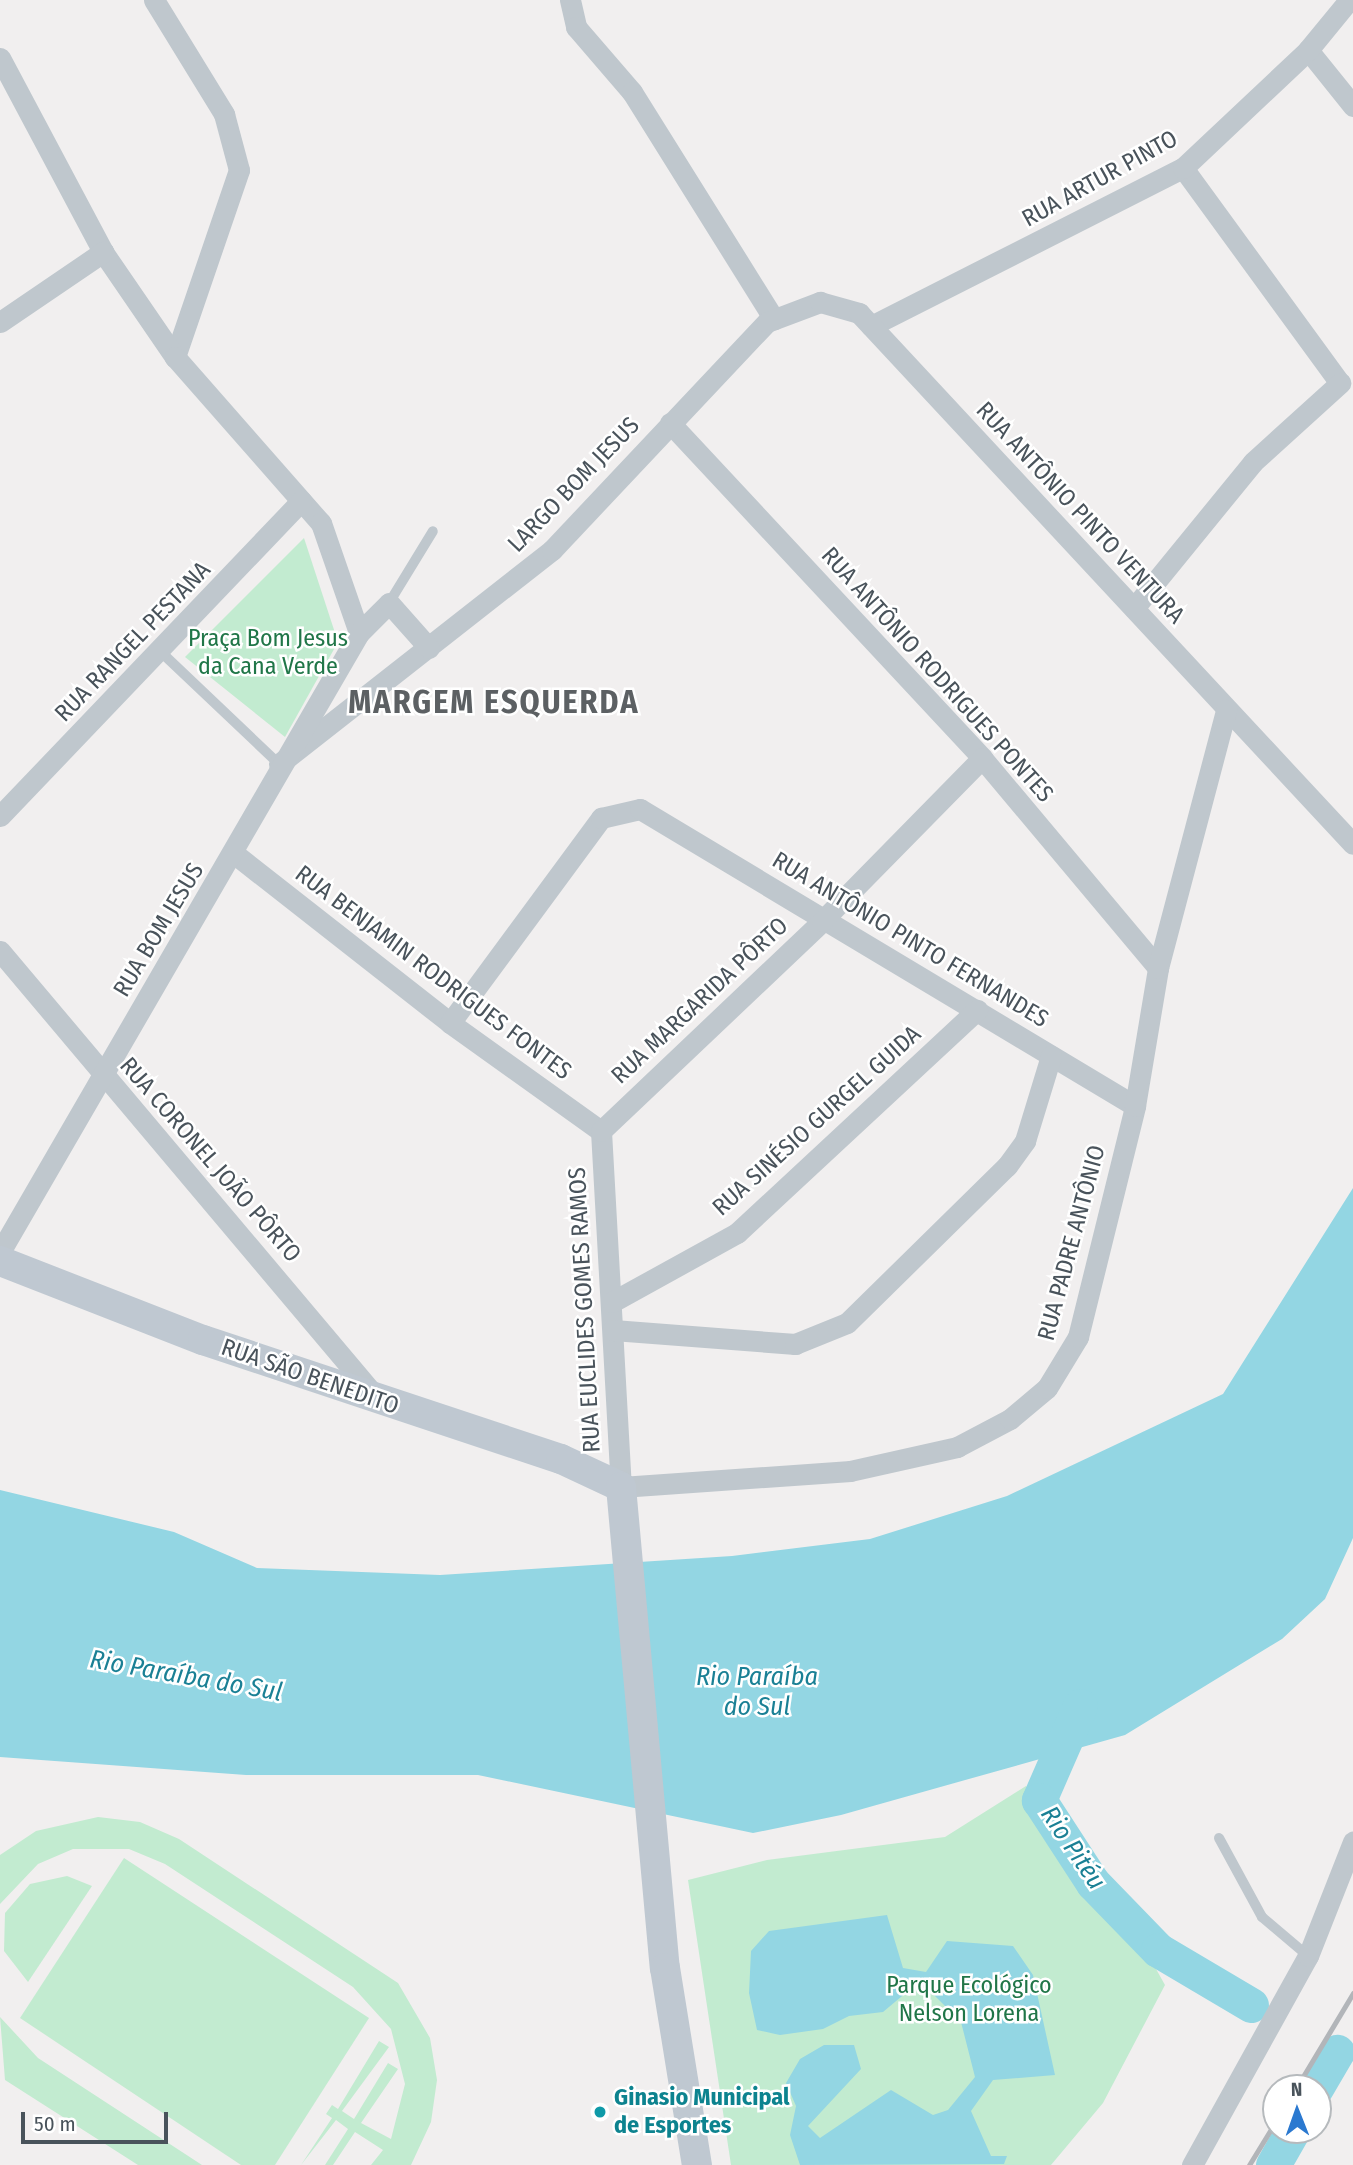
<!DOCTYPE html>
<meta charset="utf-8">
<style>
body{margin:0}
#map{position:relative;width:1353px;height:2165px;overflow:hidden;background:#f1efef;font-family:"Fira Sans Condensed",sans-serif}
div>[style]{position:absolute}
.green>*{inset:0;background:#c2ebd0}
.water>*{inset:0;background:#93d6e3}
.stream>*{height:6px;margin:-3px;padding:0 3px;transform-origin:3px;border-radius:3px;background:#93d6e3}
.river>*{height:35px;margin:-17.5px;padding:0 17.5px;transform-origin:17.5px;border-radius:17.5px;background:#93d6e3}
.lane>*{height:10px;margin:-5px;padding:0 5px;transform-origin:5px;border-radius:5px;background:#bfc7cd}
.street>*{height:21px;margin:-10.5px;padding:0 10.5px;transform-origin:10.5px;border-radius:10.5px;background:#bfc7cd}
.secondary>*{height:30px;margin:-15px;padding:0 15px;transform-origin:15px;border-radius:15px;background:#bfc8d1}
.rail>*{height:5px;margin:-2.5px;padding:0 2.5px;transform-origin:2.5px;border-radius:2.5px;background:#b2b5b9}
.dots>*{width:19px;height:19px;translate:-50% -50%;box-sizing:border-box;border:4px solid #fff;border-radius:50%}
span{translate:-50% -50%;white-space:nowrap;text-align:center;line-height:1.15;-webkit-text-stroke:5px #fff;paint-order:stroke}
.street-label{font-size:24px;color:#49535b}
.park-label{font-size:24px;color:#207648}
.culture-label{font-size:24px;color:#0d838f;font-weight:700}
.left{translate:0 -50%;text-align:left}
.water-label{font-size:26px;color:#1a8095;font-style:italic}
.district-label{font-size:32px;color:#5c6063;font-weight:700;letter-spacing:2px}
.north{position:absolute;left:1262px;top:2074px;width:70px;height:70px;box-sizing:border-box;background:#fff;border:2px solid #b6babd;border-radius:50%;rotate:359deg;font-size:19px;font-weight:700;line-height:28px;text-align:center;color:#49535b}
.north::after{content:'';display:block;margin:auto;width:24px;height:32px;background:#2b79d0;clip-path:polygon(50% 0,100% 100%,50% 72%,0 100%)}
.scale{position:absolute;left:21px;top:2112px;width:147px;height:32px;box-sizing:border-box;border:4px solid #49535b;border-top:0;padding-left:9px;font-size:21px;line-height:24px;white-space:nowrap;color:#49535b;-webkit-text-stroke:5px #fff;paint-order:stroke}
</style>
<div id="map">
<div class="green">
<div style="clip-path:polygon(304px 538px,338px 642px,285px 737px,185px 657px)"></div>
<div style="clip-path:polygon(1026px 1786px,1072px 1851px,1113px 1892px,1165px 1985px,1103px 2103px,1051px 2165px,731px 2165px,688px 1880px,767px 1860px,945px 1837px)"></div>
<div style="clip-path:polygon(98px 1817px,140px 1822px,179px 1839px,398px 1983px,430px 2038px,437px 2080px,431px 2122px,411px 2165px,371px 2165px,383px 2150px,355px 2132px,333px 2165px,325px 2165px,348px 2129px,336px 2120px,301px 2165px,332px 2118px,326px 2114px,332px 2105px,338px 2109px,379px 2041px,389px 2047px,342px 2111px,354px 2119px,388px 2063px,398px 2069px,361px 2123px,391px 2139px,405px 2084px,391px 2029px,353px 1987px,165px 1864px,129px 1849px,73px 1849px,38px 1864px,0 1904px,0 1855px,36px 1831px)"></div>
<div style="clip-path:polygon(124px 1858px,369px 2018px,275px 2165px,241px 2165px,20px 2018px)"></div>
<div style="clip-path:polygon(67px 1876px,92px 1886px,28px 1982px,4px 1951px,5px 1913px,30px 1884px)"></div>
<div style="clip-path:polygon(0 2017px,38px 2058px,202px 2165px,138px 2165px,5px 2080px)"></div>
</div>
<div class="water">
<div style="clip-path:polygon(1353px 1188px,1353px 1538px,1325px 1599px,1282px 1639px,1125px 1735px,841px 1815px,753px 1833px,478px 1775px,246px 1775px,0 1757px,0 1490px,174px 1532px,257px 1568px,440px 1575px,732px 1556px,870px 1539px,1007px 1496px,1223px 1394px)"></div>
<div style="clip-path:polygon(887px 1915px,903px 1968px,926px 1972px,947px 1941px,1013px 1946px,1033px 1975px,1055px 2075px,993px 2080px,971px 2111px,991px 2156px,1007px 2156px,1004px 2164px,800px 2165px,790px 2135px,796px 2106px,786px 2083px,800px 2059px,824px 2045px,854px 2045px,861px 2069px,808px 2126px,820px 2138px,891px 2090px,933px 2115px,948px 2110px,975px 2077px,961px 2022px,920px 1981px,883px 2012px,849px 2016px,823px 2029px,780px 2035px,757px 2030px,749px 1993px,751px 1951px,769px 1931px)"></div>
</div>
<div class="stream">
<div style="left:1337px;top:2052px;width:17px;rotate:21deg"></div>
</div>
<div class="river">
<div style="left:1080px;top:1706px;width:103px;rotate:113.6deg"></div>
<div style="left:1039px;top:1800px;width:99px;rotate:57deg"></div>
<div style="left:1093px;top:1883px;width:93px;rotate:45.9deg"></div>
<div style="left:1158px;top:1950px;width:108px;rotate:30.6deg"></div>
<div style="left:1316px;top:2088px;width:42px;rotate:-59.7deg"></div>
<div style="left:1273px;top:2165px;width:40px;rotate:-60.3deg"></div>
</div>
<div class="lane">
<div style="left:389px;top:603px;width:84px;rotate:-58.6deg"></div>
<div style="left:162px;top:653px;width:161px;rotate:43.5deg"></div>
<div style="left:1219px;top:1838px;width:90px;rotate:61.4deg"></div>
<div style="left:1262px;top:1917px;width:60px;rotate:40.3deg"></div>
</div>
<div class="street">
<div style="left:154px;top:0;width:134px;rotate:58.4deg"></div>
<div style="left:224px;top:114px;width:58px;rotate:75deg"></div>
<div style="left:239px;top:170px;width:198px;rotate:108.9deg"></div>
<div style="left:570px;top:0;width:28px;rotate:77deg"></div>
<div style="left:576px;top:27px;width:86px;rotate:49.3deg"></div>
<div style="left:632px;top:92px;width:268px;rotate:58deg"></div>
<div style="left:1308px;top:50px;width:72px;rotate:51.2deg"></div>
<div style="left:0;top:58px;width:220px;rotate:62deg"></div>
<div style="left:103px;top:252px;width:127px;rotate:55.6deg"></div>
<div style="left:175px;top:357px;width:221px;rotate:48.7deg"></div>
<div style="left:321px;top:523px;width:116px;rotate:70.9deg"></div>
<div style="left:1183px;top:168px;width:266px;rotate:53.9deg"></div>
<div style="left:0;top:322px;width:125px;rotate:-34.2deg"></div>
<div style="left:871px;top:326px;width:350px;rotate:-26.9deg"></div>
<div style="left:1183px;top:168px;width:172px;rotate:-43.3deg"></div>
<div style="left:1308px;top:50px;width:65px;rotate:-50.6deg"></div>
<div style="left:670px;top:423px;width:458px;rotate:47deg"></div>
<div style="left:982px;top:758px;width:274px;rotate:50deg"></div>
<div style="left:1134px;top:608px;width:188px;rotate:-50.8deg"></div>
<div style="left:1253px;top:462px;width:118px;rotate:-42.2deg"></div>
<div style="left:279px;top:764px;width:347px;rotate:-38.1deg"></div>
<div style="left:552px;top:550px;width:313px;rotate:-46.7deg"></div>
<div style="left:767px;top:322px;width:57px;rotate:-20.7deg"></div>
<div style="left:820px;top:302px;width:41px;rotate:15.8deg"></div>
<div style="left:859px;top:313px;width:725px;rotate:47.07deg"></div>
<div style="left:0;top:816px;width:436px;rotate:-46.3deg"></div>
<div style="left:236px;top:855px;width:272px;rotate:38.1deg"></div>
<div style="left:450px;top:1023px;width:186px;rotate:35.6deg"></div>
<div style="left:0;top:951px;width:582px;rotate:49.88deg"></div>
<div style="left:450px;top:1023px;width:255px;rotate:-53.6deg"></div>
<div style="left:601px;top:818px;width:40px;rotate:-13deg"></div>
<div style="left:640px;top:809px;width:577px;rotate:30.96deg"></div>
<div style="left:601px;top:1131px;width:357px;rotate:86.8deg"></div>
<div style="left:621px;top:1487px;width:230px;rotate:-4deg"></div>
<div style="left:850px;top:1471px;width:110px;rotate:-12.6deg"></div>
<div style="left:957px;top:1447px;width:60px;rotate:-27.8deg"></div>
<div style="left:1010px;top:1419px;width:48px;rotate:-40deg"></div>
<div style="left:1047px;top:1388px;width:60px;rotate:-58.7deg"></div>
<div style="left:1078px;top:1337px;width:238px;rotate:-76.1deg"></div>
<div style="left:1135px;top:1106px;width:140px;rotate:-80.5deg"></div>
<div style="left:1158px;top:968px;width:267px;rotate:-75.2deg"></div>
<div style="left:601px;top:1131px;width:305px;rotate:-43.5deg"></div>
<div style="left:822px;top:921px;width:228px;rotate:-45.5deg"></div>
<div style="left:0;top:1252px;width:716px;rotate:-59.89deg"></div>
<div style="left:359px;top:633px;width:42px;rotate:-45deg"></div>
<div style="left:389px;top:603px;width:60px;rotate:48.4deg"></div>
<div style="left:612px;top:1302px;width:143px;rotate:-28.9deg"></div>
<div style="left:737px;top:1233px;width:328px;rotate:-42.9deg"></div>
<div style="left:613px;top:1330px;width:183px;rotate:4.4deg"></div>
<div style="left:795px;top:1344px;width:56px;rotate:-22deg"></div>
<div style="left:847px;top:1323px;width:224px;rotate:-44.5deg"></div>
<div style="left:1007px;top:1166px;width:31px;rotate:-54deg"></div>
<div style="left:1025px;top:1141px;width:89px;rotate:-73deg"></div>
<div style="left:1192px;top:2165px;width:239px;rotate:-61deg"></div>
<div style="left:1308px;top:1956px;width:123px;rotate:-68.5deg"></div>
</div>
<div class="secondary">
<div style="left:0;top:1261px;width:218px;rotate:21.3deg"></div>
<div style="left:203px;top:1340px;width:377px;rotate:18.4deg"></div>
<div style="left:561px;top:1459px;width:66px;rotate:25deg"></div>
<div style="left:621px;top:1487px;width:483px;rotate:84.8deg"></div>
<div style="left:665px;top:1968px;width:200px;rotate:80.8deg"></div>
</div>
<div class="rail">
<div style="left:1296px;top:2088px;width:111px;rotate:-59deg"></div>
<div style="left:1249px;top:2165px;width:52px;rotate:-58.5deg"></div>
</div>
<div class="dots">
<div style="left:600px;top:2112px;background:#0f9aa8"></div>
</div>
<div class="street-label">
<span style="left:1100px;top:179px;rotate:-29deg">RUA ARTUR PINTO</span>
<span style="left:574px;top:485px;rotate:-46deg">LARGO BOM JESUS</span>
<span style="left:1080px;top:513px;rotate:47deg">RUA ANTÔNIO PINTO VENTURA</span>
<span style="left:133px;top:642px;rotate:-46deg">RUA RANGEL PESTANA</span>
<span style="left:937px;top:675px;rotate:48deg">RUA ANTÔNIO RODRIGUES PONTES</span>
<span style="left:159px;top:930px;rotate:-59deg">RUA BOM JESUS</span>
<span style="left:910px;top:940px;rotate:31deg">RUA ANTÔNIO PINTO FERNANDES</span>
<span style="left:433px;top:973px;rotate:37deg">RUA BENJAMIN RODRIGUES FONTES</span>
<span style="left:700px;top:1001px;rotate:-43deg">RUA MARGARIDA PÔRTO</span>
<span style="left:817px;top:1121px;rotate:-42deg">RUA SINÉSIO GURGEL GUIDA</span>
<span style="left:210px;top:1160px;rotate:49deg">RUA CORONEL JOÃO PÔRTO</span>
<span style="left:1072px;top:1243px;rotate:-75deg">RUA PADRE ANTÔNIO</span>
<span style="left:585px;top:1310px;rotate:-93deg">RUA EUCLIDES GOMES RAMOS</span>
<span style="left:310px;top:1377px;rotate:19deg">RUA SÃO BENEDITO</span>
</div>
<div class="park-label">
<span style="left:268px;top:653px">Praça Bom Jesus<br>da Cana Verde</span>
<span style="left:969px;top:2000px">Parque Ecológico<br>Nelson Lorena</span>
</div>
<div class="culture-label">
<span class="left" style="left:614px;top:2112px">Ginasio Municipal<br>de Esportes</span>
</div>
<div class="water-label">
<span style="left:186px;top:1676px;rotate:10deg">Rio Paraíba do Sul</span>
<span style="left:757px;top:1692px">Rio Paraíba<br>do Sul</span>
<span style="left:1073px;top:1848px;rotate:56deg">Rio Pitéu</span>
</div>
<div class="district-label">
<span style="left:494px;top:702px">MARGEM ESQUERDA</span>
</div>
<div class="north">N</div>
<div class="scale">50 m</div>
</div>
